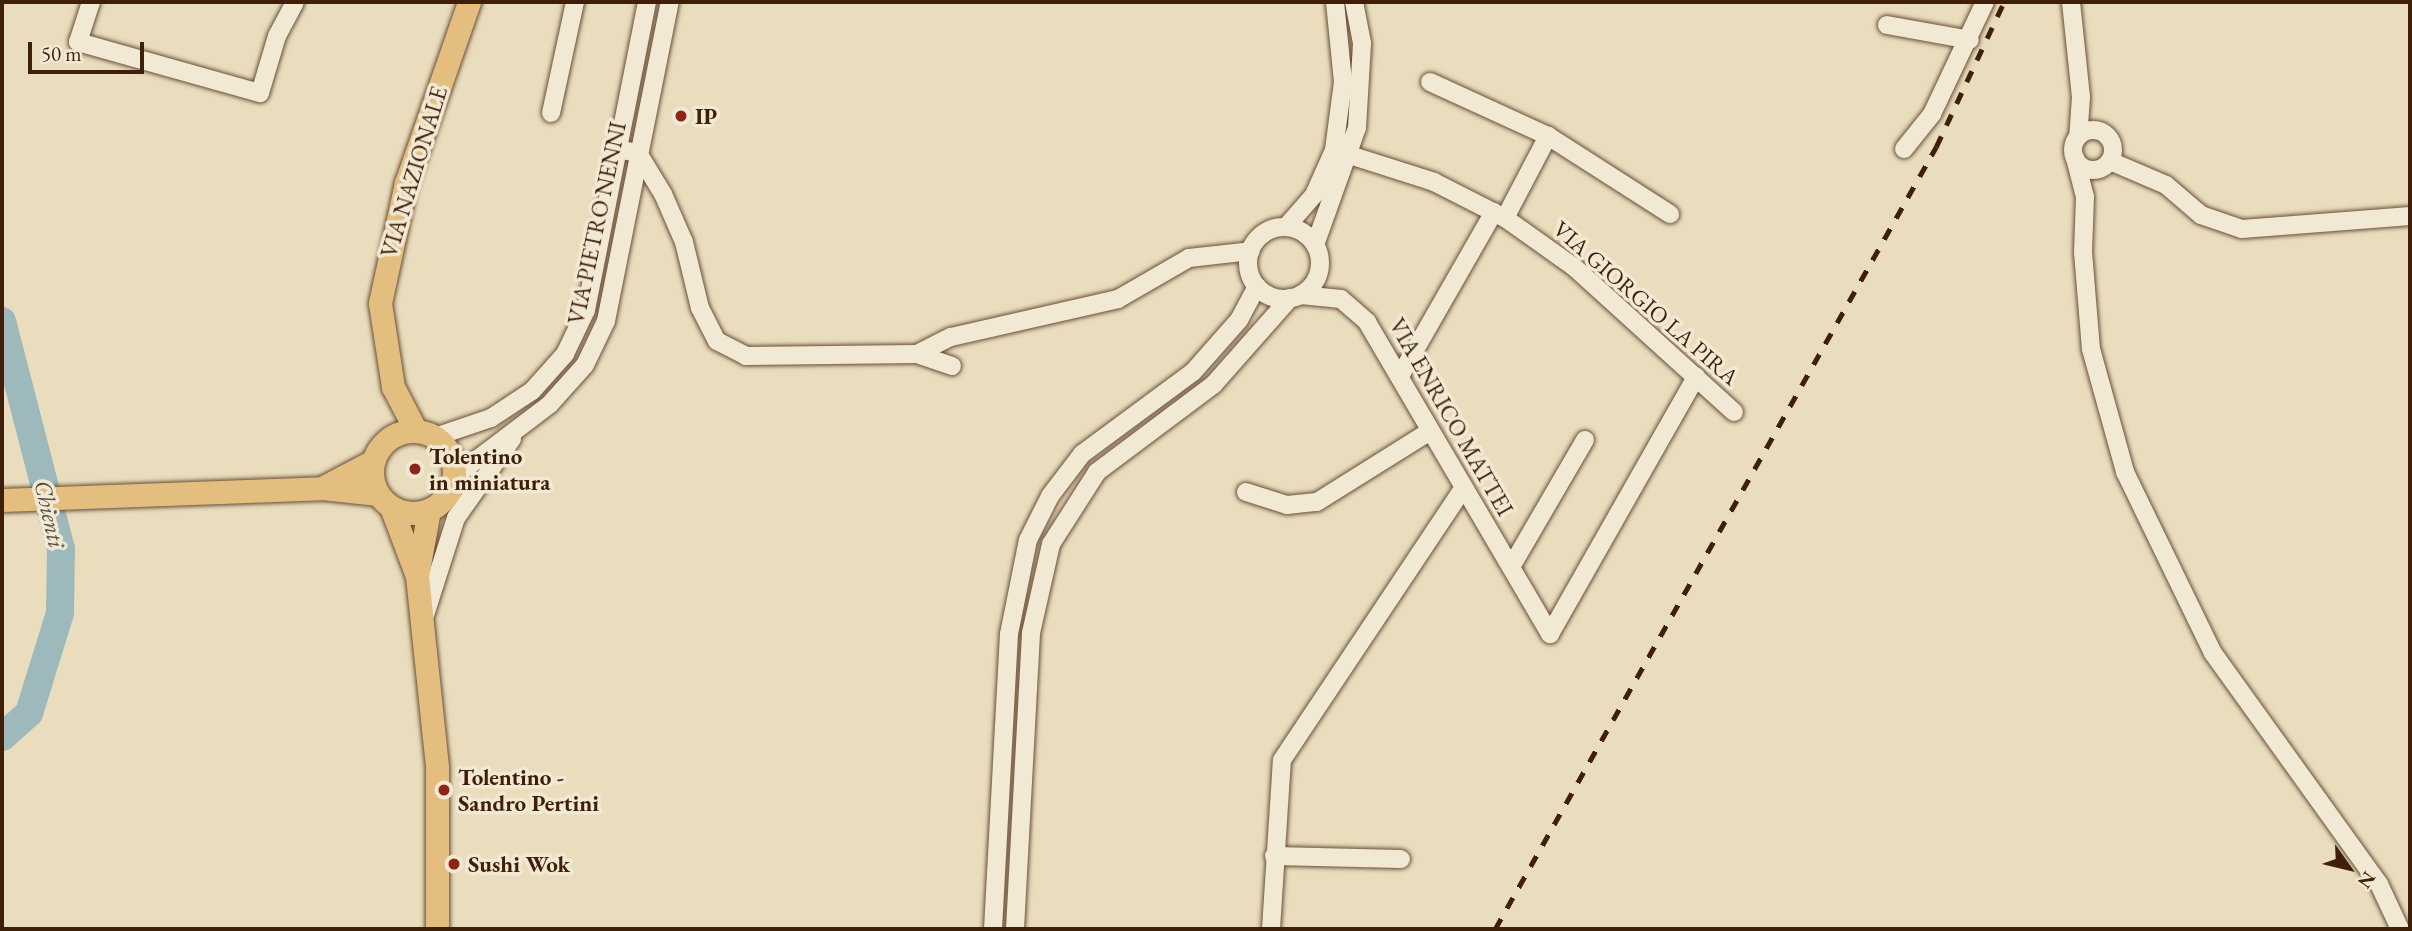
<!DOCTYPE html>
<style>
body{margin:0}
#map{position:relative;width:2412px;height:931px;overflow:hidden;background:#e9ddbd;font-family:"EB Garamond",serif}
div>[style]{position:absolute}
.river>*{height:28px;margin:-14px;padding:0 14px;transform-origin:14px;border-radius:14px;background:#9db9bc}
.roads{filter:drop-shadow(0 0 2px #6a4e37) drop-shadow(0 0 2px #6a4e37)}
.minor>*{height:18px;margin:-9px;padding:0 9px;transform-origin:9px;border-radius:9px;background:#f1e9d4}
.minor>.ring{margin:-9px;padding:0;box-sizing:content-box;background:none;border:18px solid #f1e9d4;border-radius:50%}
.major>*{height:23px;margin:-11.5px;padding:0 11.5px;transform-origin:11.5px;border-radius:11.5px;background:#e4be7e}
.major>.ring{margin:-11.5px;padding:0;box-sizing:content-box;background:none;border:23px solid #e4be7e;border-radius:50%}
.rail>*{height:4.5px;margin-top:-2.25px;transform-origin:0;background:repeating-linear-gradient(90deg,#3f1f0a 0 12px,transparent 0 24px)}
.dots>*{width:19px;height:19px;translate:-50% -50%;box-sizing:border-box;border:4px solid #f1e9d4;border-radius:50%}
span{translate:-50% -50%;white-space:nowrap;text-align:center;line-height:1.15;-webkit-text-stroke:7px #f1e9d4;paint-order:stroke}
.poi-label{font-size:23px;color:#3f1f0a;font-weight:700}
.left{translate:0 -50%;text-align:left}
.street-label{font-size:23px;color:#3f1f0a}
.water-label{font-size:24px;color:#5b4d3f;font-style:italic}
.frame{position:absolute;inset:0;border:4px solid #3f1f0a;pointer-events:none}
.north{position:absolute;left:2314px;top:833px;width:70px;height:70px;-webkit-text-stroke:5px #f1e9d4;paint-order:stroke;rotate:124deg;font-size:19px;font-weight:700;line-height:28px;text-align:center;color:#3f1f0a}
.north::after{content:'';display:block;margin:auto;width:24px;height:32px;background:#3f1f0a;clip-path:polygon(50% 0,100% 100%,50% 72%,0 100%)}
.scale{position:absolute;left:28px;top:42px;width:116px;height:32px;box-sizing:border-box;border:4px solid #3f1f0a;border-top:0;padding-left:9px;font-size:21px;line-height:24px;white-space:nowrap;color:#3f1f0a;-webkit-text-stroke:5px #f1e9d4;paint-order:stroke}
</style>
<div id="map">
<div class="river">
<div style="left:2px;top:321px;width:236px;rotate:75.5deg"></div>
<div style="left:61px;top:549px;width:64px;rotate:90.9deg"></div>
<div style="left:60px;top:613px;width:105px;rotate:107.2deg"></div>
<div style="left:29px;top:713px;width:36px;rotate:138deg"></div>
</div>
<div class="roads">
<div class="minor">
<div style="left:91px;top:2px;width:42px;rotate:108deg"></div>
<div style="left:78px;top:42px;width:189px;rotate:15.7deg"></div>
<div style="left:260px;top:93px;width:59px;rotate:-73.4deg"></div>
<div style="left:277px;top:36px;width:38px;rotate:-62deg"></div>
<div style="left:2071px;top:2px;width:96px;rotate:84deg"></div>
<div style="left:2081px;top:97px;width:39px;rotate:94deg"></div>
<div style="left:1887px;top:25px;width:84px;rotate:10.2deg"></div>
<div style="left:1430px;top:82px;width:130px;rotate:24.6deg"></div>
<div style="left:1548px;top:136px;width:145px;rotate:32.6deg"></div>
<div style="left:551px;top:113px;width:114px;rotate:-77.8deg"></div>
<div class="ring" style="left:2073px;top:130px;width:22px;height:22px"></div>
<div style="left:616px;top:149px;width:22px;rotate:10deg"></div>
<div style="left:638px;top:153px;width:48px;rotate:58.6deg"></div>
<div style="left:663px;top:194px;width:52px;rotate:66.4deg"></div>
<div style="left:684px;top:242px;width:68px;rotate:76.4deg"></div>
<div style="left:700px;top:308px;width:37px;rotate:63deg"></div>
<div style="left:717px;top:341px;width:33px;rotate:27deg"></div>
<div style="left:746px;top:356px;width:171px;rotate:-0.7deg"></div>
<div style="left:917px;top:354px;width:38px;rotate:-27deg"></div>
<div style="left:951px;top:337px;width:171px;rotate:-12.8deg"></div>
<div style="left:1118px;top:299px;width:82px;rotate:-30deg"></div>
<div style="left:1189px;top:258px;width:62px;rotate:-6.4deg"></div>
<div style="left:1904px;top:149px;width:45px;rotate:-51.3deg"></div>
<div style="left:1932px;top:114px;width:124px;rotate:-64.7deg"></div>
<div style="left:1334px;top:150px;width:105px;rotate:17.7deg"></div>
<div style="left:1434px;top:182px;width:80px;rotate:26.9deg"></div>
<div style="left:1505px;top:218px;width:85px;rotate:35.4deg"></div>
<div style="left:1574px;top:267px;width:216px;rotate:42.2deg"></div>
<div style="left:2075px;top:158px;width:40px;rotate:75.6deg"></div>
<div style="left:2085px;top:197px;width:55px;rotate:92.1deg"></div>
<div style="left:2083px;top:252px;width:97px;rotate:85.3deg"></div>
<div style="left:2091px;top:349px;width:128px;rotate:74.5deg"></div>
<div style="left:2125px;top:472px;width:201px;rotate:64.1deg"></div>
<div style="left:2213px;top:653px;width:284px;rotate:54.3deg"></div>
<div style="left:2379px;top:884px;width:50px;rotate:65deg"></div>
<div style="left:2110px;top:161px;width:61px;rotate:23.2deg"></div>
<div style="left:2166px;top:185px;width:46px;rotate:40.6deg"></div>
<div style="left:2201px;top:215px;width:43px;rotate:18.9deg"></div>
<div style="left:2242px;top:229px;width:169px;rotate:-4.4deg"></div>
<div style="left:1505px;top:218px;width:93px;rotate:-62.3deg"></div>
<div style="left:1286px;top:227px;width:43px;rotate:-48.8deg"></div>
<div style="left:1314px;top:195px;width:49px;rotate:-66deg"></div>
<div style="left:1334px;top:150px;width:69px;rotate:-82.5deg"></div>
<div style="left:1343px;top:82px;width:80px;rotate:-95.7deg"></div>
<div class="ring" style="left:1248px;top:227px;width:54px;height:54px"></div>
<div style="left:1315px;top:245px;width:124px;rotate:-70.3deg"></div>
<div style="left:1357px;top:128px;width:85px;rotate:-86.6deg"></div>
<div style="left:1362px;top:43px;width:42px;rotate:-101deg"></div>
<div style="left:1301px;top:295px;width:40px;rotate:5.7deg"></div>
<div style="left:1341px;top:299px;width:35px;rotate:41deg"></div>
<div style="left:1367px;top:322px;width:362px;rotate:59.6deg"></div>
<div style="left:917px;top:354px;width:37px;rotate:19deg"></div>
<div style="left:1400px;top:376px;width:189px;rotate:-60.2deg"></div>
<div style="left:435px;top:437px;width:59px;rotate:-18.7deg"></div>
<div style="left:491px;top:418px;width:49px;rotate:-33.4deg"></div>
<div style="left:532px;top:391px;width:50px;rotate:-48.3deg"></div>
<div style="left:565px;top:354px;width:49px;rotate:-64.5deg"></div>
<div style="left:586px;top:310px;width:314px;rotate:-78.8deg"></div>
<div style="left:454px;top:477px;width:121px;rotate:-37.2deg"></div>
<div style="left:550px;top:404px;width:52px;rotate:-48.1deg"></div>
<div style="left:585px;top:365px;width:49px;rotate:-64.5deg"></div>
<div style="left:606px;top:321px;width:325px;rotate:-78.7deg"></div>
<div style="left:1246px;top:492px;width:43px;rotate:17.6deg"></div>
<div style="left:1287px;top:505px;width:30px;rotate:-6deg"></div>
<div style="left:1317px;top:502px;width:133px;rotate:-32.1deg"></div>
<div style="left:1511px;top:567px;width:147px;rotate:-59.8deg"></div>
<div style="left:425px;top:615px;width:102px;rotate:-72.3deg"></div>
<div style="left:456px;top:518px;width:97px;rotate:-54.7deg"></div>
<div style="left:1550px;top:634px;width:296px;rotate:-60.4deg"></div>
<div style="left:1274px;top:856px;width:127px;rotate:1.4deg"></div>
<div style="left:993px;top:929px;width:295px;rotate:-86.9deg"></div>
<div style="left:1009px;top:634px;width:96px;rotate:-78.6deg"></div>
<div style="left:1028px;top:540px;width:49px;rotate:-63.4deg"></div>
<div style="left:1050px;top:496px;width:53px;rotate:-52.7deg"></div>
<div style="left:1082px;top:454px;width:138px;rotate:-36.5deg"></div>
<div style="left:1193px;top:372px;width:69px;rotate:-48.5deg"></div>
<div style="left:1239px;top:320px;width:38px;rotate:-62deg"></div>
<div style="left:1015px;top:929px;width:296px;rotate:-86.9deg"></div>
<div style="left:1031px;top:633px;width:91px;rotate:-77.3deg"></div>
<div style="left:1051px;top:544px;width:85px;rotate:-57.4deg"></div>
<div style="left:1097px;top:472px;width:146px;rotate:-36.9deg"></div>
<div style="left:1214px;top:384px;width:115px;rotate:-48.5deg"></div>
<div style="left:1271px;top:929px;width:169px;rotate:-86.3deg"></div>
<div style="left:1282px;top:760px;width:324px;rotate:-56.3deg"></div>
</div>
<div class="major">
<div class="ring" style="left:372px;top:431px;width:59px;height:59px"></div>
<div style="left:416px;top:431px;width:50px;rotate:-117.6deg"></div>
<div style="left:393px;top:387px;width:85px;rotate:-98.8deg"></div>
<div style="left:380px;top:303px;width:123px;rotate:-77.8deg"></div>
<div style="left:406px;top:183px;width:192px;rotate:-70.8deg"></div>
<div style="left:322px;top:488px;width:58px;rotate:-27.9deg"></div>
<div style="left:2px;top:500px;width:320px;rotate:-2.1deg"></div>
<div style="left:322px;top:488px;width:56px;rotate:6.1deg"></div>
<div style="left:391px;top:507px;width:74px;rotate:69.4deg"></div>
<div style="left:417px;top:576px;width:192px;rotate:84deg"></div>
<div style="left:437px;top:767px;width:162px;rotate:90deg"></div>
<div style="left:417px;top:576px;width:67px;rotate:-79.7deg"></div>
</div>
</div>
<div class="rail">
<div style="left:1495px;top:929px;width:898px;rotate:-60.58deg"></div>
<div style="left:1936px;top:147px;width:160px;rotate:-64.9deg"></div>
</div>
<div class="dots">
<div style="left:681px;top:116px;background:#8f2418"></div>
<div style="left:415px;top:469px;background:#8f2418"></div>
<div style="left:444px;top:790px;background:#8f2418"></div>
<div style="left:454px;top:864px;background:#8f2418"></div>
</div>
<div class="poi-label">
<span class="left" style="left:695px;top:116px">IP</span>
<span class="left" style="left:429px;top:469px">Tolentino<br>in miniatura</span>
<span class="left" style="left:458px;top:790px">Tolentino -<br>Sandro Pertini</span>
<span class="left" style="left:468px;top:864px">Sushi Wok</span>
</div>
<div class="street-label">
<span style="left:414px;top:172px;rotate:-73deg">VIA NAZIONALE</span>
<span style="left:597px;top:223px;rotate:-78deg">VIA PIETRO NENNI</span>
<span style="left:1646px;top:303px;rotate:41deg">VIA GIORGIO LA PIRA</span>
<span style="left:1451px;top:417px;rotate:60deg">VIA ENRICO MATTEI</span>
</div>
<div class="water-label">
<span style="left:50px;top:514px;rotate:77deg">Chienti</span>
</div>
<div class="frame"></div>
<div class="north">N</div>
<div class="scale">50 m</div>
</div>
